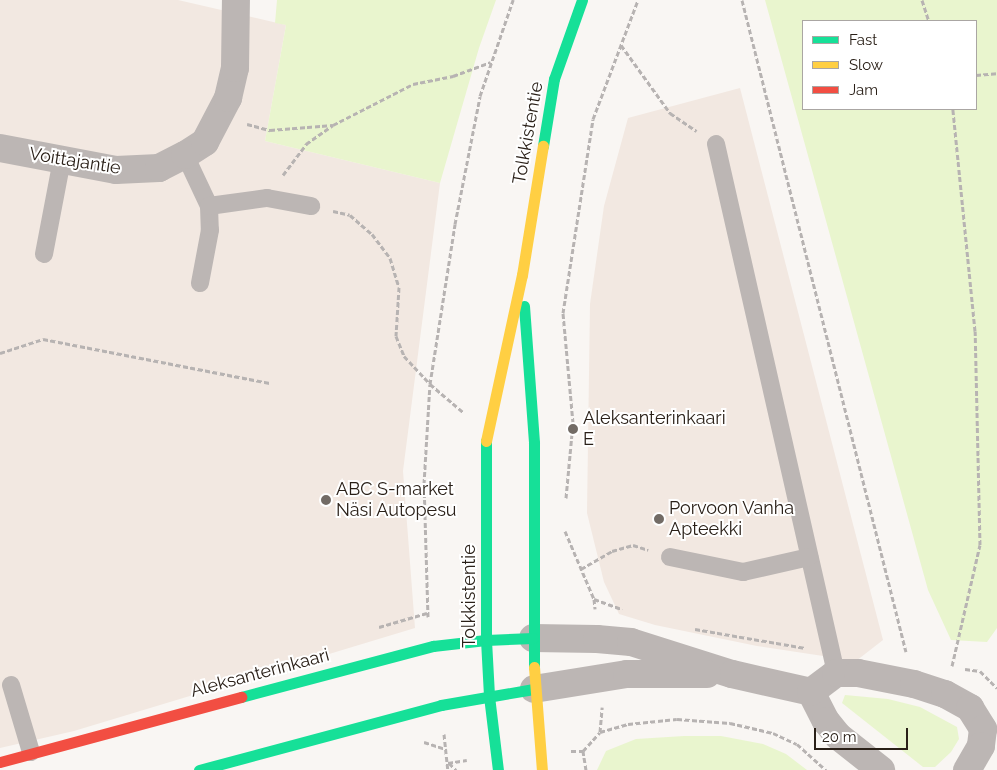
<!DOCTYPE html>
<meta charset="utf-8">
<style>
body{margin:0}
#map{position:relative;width:997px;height:770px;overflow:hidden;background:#f9f6f3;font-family:Raleway,sans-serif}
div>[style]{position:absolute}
.built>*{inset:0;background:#f2e8e1}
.green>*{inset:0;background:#e9f5ce}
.path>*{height:3px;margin-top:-1.5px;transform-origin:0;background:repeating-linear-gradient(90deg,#b7b3b2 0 5px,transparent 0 7.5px)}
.lane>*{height:18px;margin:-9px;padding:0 9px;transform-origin:9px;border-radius:9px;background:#bcb6b4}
.street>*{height:28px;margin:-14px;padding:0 14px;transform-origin:14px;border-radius:14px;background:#bcb6b4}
.fast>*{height:11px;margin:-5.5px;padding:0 5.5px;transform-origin:5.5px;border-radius:5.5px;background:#16e098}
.slow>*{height:11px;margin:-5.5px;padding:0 5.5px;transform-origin:5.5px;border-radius:5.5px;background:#ffcf43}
.jam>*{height:11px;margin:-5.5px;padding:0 5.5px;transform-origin:5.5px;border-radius:5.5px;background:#f24e42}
.dots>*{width:14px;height:14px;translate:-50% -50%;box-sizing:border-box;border:2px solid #fff;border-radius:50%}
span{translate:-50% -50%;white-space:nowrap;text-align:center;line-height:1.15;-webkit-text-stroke:4px #fff;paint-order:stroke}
.street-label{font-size:18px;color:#2a2018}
.poi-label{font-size:18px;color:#2a2018}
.left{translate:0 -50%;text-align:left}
.legend{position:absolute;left:802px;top:20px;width:175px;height:90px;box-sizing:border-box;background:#fff;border:1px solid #aaa6a3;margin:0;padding:6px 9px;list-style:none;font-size:15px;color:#2a2018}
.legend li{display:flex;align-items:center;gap:10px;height:25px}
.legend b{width:25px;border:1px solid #aaa6a3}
.scale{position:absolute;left:814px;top:728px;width:94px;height:22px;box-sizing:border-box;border:2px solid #2a2018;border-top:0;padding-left:6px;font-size:15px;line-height:18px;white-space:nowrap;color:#2a2018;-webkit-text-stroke:4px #fff;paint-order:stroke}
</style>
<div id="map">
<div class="built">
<div style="clip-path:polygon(0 0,178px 0,286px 25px,265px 141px,440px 183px,403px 471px,415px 628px,74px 731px,0 748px)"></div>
<div style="clip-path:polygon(740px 88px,883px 640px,856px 661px,757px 646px,655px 625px,619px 614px,604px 582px,587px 513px,590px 304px,604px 206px,628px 118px)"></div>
</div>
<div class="green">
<div style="clip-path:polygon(277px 0,496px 0,479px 48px,440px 183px,265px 141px,286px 25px,275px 23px)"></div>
<div style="clip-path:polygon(evenodd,765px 0,997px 0,997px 628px,987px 642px,951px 640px,928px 590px,765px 0,803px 21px,976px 21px,976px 109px,803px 109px,803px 21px)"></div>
<div style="clip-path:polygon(845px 695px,888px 699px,920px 707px,957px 727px,959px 739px,951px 752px,935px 767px,923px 767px,842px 703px)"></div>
<div style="clip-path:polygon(684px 736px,721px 736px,763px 744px,786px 754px,807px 770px,597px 770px,606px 751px,636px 739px)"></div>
</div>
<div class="path">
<div style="left:742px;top:0;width:672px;rotate:75.88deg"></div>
<div style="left:922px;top:0;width:22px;rotate:72deg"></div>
<div style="left:621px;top:45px;width:84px;rotate:54.2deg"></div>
<div style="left:670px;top:113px;width:32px;rotate:34deg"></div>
<div style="left:976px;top:75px;width:21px;rotate:-5deg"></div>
<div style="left:247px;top:124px;width:24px;rotate:15deg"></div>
<div style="left:270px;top:130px;width:63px;rotate:-4.5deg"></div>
<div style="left:333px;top:125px;width:90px;rotate:-27.1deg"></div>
<div style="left:413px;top:84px;width:41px;rotate:-11.3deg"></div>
<div style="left:453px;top:76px;width:40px;rotate:-20.2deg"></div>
<div style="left:283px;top:175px;width:39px;rotate:-53deg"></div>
<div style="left:306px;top:144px;width:33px;rotate:-35deg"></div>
<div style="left:333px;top:211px;width:17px;rotate:13deg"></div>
<div style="left:350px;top:215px;width:29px;rotate:41deg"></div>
<div style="left:372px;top:234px;width:30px;rotate:53deg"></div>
<div style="left:390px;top:258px;width:30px;rotate:73deg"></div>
<div style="left:399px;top:287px;width:49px;rotate:93.5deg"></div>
<div style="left:396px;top:336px;width:22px;rotate:68deg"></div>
<div style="left:404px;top:356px;width:38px;rotate:47deg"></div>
<div style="left:430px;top:384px;width:43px;rotate:40.3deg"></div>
<div style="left:0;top:353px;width:45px;rotate:-18deg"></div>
<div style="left:43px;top:339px;width:231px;rotate:11deg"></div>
<div style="left:566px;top:498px;width:75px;rotate:-84.7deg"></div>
<div style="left:573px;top:423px;width:110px;rotate:-95.2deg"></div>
<div style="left:563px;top:313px;width:196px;rotate:-81.2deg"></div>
<div style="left:593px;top:119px;width:127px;rotate:-69.3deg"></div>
<div style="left:565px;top:531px;width:74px;rotate:66.9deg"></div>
<div style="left:594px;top:599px;width:10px;rotate:84deg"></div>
<div style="left:581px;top:569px;width:36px;rotate:-30deg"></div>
<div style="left:612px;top:551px;width:22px;rotate:-16deg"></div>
<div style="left:633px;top:545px;width:16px;rotate:18deg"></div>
<div style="left:594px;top:599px;width:30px;rotate:20deg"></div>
<div style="left:428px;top:617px;width:133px;rotate:-91.7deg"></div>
<div style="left:424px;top:484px;width:100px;rotate:-86.6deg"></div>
<div style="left:430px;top:384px;width:162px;rotate:-81.1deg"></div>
<div style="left:455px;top:224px;width:130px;rotate:-78.9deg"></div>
<div style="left:480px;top:96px;width:102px;rotate:-71deg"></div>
<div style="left:379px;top:627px;width:50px;rotate:-16.3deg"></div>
<div style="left:695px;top:629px;width:112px;rotate:9.8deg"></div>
<div style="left:952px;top:666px;width:124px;rotate:-77deg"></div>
<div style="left:980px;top:545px;width:214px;rotate:-91.3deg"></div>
<div style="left:975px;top:331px;width:223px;rotate:-95.7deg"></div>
<div style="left:965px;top:669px;width:15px;rotate:8deg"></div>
<div style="left:980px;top:671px;width:24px;rotate:45deg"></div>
<div style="left:600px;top:732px;width:29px;rotate:-16deg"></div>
<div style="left:628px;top:724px;width:49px;rotate:-5.8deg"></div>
<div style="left:677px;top:719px;width:53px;rotate:4.3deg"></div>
<div style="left:730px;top:723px;width:44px;rotate:13.1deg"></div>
<div style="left:773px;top:733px;width:26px;rotate:25deg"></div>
<div style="left:797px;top:744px;width:39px;rotate:42deg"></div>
<div style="left:444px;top:734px;width:36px;rotate:84deg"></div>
<div style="left:424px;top:742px;width:23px;rotate:18deg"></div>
<div style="left:571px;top:751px;width:12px"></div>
<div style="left:448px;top:763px;width:19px;rotate:-9deg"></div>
<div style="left:449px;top:763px;width:10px;rotate:45deg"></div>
<div style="left:586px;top:770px;width:19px;rotate:-99deg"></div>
<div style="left:583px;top:751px;width:25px;rotate:-48deg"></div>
<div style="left:600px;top:732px;width:25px;rotate:-85deg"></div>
</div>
<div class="lane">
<div style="left:716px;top:144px;width:542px;rotate:77.22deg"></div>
<div style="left:185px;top:155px;width:56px;rotate:64.8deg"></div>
<div style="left:209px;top:206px;width:24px;rotate:88deg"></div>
<div style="left:210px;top:230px;width:54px;rotate:100.7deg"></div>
<div style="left:209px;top:206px;width:59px;rotate:-7.9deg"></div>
<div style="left:267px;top:198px;width:45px;rotate:10.3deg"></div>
<div style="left:44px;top:254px;width:96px;rotate:-79.2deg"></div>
<div style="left:670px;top:557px;width:75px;rotate:11.6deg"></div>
<div style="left:743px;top:572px;width:68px;rotate:-12.8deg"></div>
<div style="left:11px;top:685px;width:70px;rotate:73.4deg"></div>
</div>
<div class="street">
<div style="left:0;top:148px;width:118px;rotate:10.7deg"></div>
<div style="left:116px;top:170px;width:43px;rotate:-2.7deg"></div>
<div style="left:159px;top:168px;width:29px;rotate:-27deg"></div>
<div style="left:185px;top:155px;width:24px;rotate:-33deg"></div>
<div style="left:205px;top:142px;width:50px;rotate:-62.4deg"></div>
<div style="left:228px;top:98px;width:31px;rotate:-77deg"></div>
<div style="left:235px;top:68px;width:68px;rotate:-89.2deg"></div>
<div style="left:533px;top:638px;width:64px;rotate:0.9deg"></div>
<div style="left:597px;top:639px;width:34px;rotate:5deg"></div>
<div style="left:631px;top:642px;width:106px;rotate:17.6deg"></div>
<div style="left:732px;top:674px;width:81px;rotate:12.8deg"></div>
<div style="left:811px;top:692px;width:33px;rotate:63deg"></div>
<div style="left:826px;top:721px;width:19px;rotate:51deg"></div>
<div style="left:838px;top:736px;width:55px;rotate:38.3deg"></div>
<div style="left:534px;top:689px;width:94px;rotate:-9.2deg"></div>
<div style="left:627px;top:674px;width:80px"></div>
<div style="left:811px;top:692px;width:31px;rotate:-37deg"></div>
<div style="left:836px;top:673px;width:22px"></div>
<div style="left:858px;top:673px;width:57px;rotate:11.1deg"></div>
<div style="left:914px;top:684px;width:33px;rotate:18deg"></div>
<div style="left:945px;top:694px;width:29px;rotate:29deg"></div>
<div style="left:970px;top:708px;width:25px;rotate:58deg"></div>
<div style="left:983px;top:729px;width:17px;rotate:97deg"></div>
<div style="left:981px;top:746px;width:28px;rotate:120deg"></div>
</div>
<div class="fast">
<div style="left:543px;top:146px;width:68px;rotate:-80.7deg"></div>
<div style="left:554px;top:79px;width:84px;rotate:-70.5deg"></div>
<div style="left:524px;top:306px;width:137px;rotate:85.8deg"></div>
<div style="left:534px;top:443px;width:224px;rotate:90deg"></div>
<div style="left:486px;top:441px;width:199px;rotate:90deg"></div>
<div style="left:486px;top:640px;width:56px;rotate:86.9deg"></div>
<div style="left:489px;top:696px;width:75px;rotate:83.1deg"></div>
<div style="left:241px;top:697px;width:199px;rotate:-14.9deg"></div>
<div style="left:433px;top:646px;width:53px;rotate:-6.5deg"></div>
<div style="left:486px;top:640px;width:47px;rotate:-2.4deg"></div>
<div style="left:199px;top:770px;width:251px;rotate:-15deg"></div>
<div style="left:441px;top:705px;width:94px;rotate:-9.8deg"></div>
</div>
<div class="slow">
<div style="left:486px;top:441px;width:170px;rotate:-77.8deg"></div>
<div style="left:522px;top:275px;width:131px;rotate:-80.8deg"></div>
<div style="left:534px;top:667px;width:103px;rotate:85.6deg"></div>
</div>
<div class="jam">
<div style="left:0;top:762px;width:250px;rotate:-15.1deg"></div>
</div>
<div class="dots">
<div style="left:573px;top:429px;background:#726b65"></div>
<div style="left:326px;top:500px;background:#726b65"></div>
<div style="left:659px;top:519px;background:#726b65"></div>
</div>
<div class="street-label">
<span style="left:528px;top:133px;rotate:-80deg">Tolkkistentie</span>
<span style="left:75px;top:161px;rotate:9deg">Voittajantie</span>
<span style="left:469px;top:596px;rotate:-90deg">Tolkkistentie</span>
<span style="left:260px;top:673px;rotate:-15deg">Aleksanterinkaari</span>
</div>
<div class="poi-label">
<span class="left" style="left:583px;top:429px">Aleksanterinkaari<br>E</span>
<span class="left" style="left:336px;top:500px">ABC S-market<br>Näsi Autopesu</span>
<span class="left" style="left:669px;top:519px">Porvoon Vanha<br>Apteekki</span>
</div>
<ul class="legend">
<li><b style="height:6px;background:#16e098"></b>Fast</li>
<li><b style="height:6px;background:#ffcf43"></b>Slow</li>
<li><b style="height:6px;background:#f24e42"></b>Jam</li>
</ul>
<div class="scale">20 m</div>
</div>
